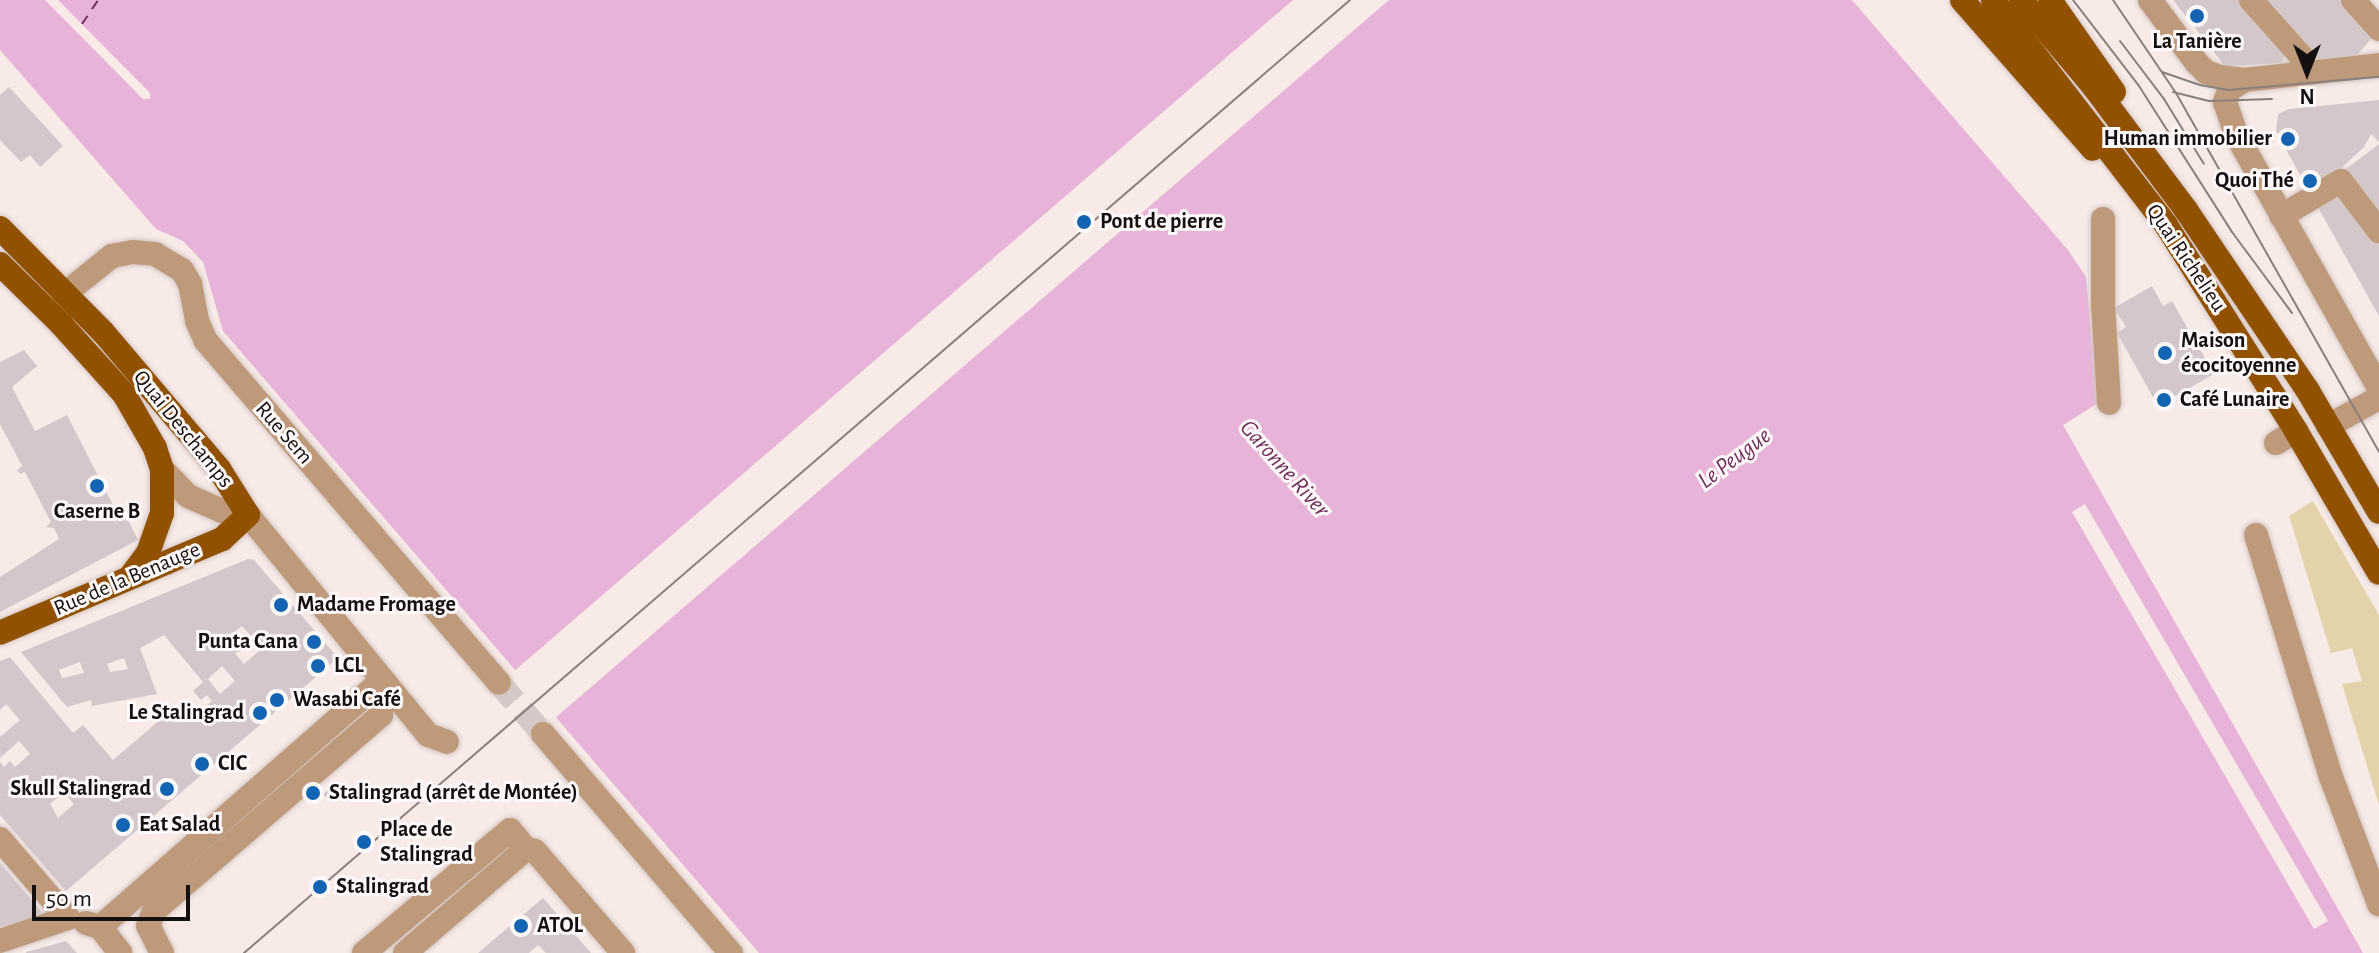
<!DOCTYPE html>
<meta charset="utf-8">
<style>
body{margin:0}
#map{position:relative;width:2379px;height:953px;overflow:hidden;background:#f7eae7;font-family:"Alegreya Sans",sans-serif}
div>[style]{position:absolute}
.green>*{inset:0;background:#e3d3ab}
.water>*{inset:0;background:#e8b3d9}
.pier>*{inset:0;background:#f7eae7}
.ferry>*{height:2px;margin-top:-1px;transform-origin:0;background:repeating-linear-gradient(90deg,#6e305f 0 10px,transparent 0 18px)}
.building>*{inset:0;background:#d4c7ca}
.minor-tunnel>*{height:24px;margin-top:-12px;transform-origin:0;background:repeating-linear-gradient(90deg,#d5c9c7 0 24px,transparent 0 36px)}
.roads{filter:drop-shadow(0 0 2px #d3c7c4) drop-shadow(0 0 2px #d3c7c4)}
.minor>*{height:24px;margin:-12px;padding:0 12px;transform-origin:12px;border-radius:12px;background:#be997a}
.major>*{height:24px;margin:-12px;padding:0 12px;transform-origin:12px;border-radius:12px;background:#915100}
.tram>*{height:2px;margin:-1px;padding:0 1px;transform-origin:1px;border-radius:1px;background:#89807e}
.dots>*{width:22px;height:22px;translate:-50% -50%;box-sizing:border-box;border:4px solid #fef9f8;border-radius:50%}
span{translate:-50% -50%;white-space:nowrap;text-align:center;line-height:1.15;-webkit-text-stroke:6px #fef9f8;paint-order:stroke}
.poi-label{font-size:22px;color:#14100f;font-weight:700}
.right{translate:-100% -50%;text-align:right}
.left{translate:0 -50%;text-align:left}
.street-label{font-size:22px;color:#14100f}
.water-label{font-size:24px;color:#6e305f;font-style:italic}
.north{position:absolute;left:2267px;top:32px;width:80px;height:80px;-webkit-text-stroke:6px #fef9f8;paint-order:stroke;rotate:180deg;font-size:22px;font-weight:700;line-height:32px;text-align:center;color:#14100f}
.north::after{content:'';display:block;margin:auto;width:28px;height:36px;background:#14100f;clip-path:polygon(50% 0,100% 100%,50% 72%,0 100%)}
.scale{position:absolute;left:32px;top:885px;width:158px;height:36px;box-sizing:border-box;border:4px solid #14100f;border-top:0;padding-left:10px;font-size:24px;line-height:28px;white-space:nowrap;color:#14100f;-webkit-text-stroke:6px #fef9f8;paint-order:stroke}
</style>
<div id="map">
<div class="green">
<div style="clip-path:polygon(2313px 501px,2379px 615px,2379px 805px,2342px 684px,2362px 681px,2352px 648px,2331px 653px,2289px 516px)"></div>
</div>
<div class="water">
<div style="clip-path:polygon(0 0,1852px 0,2068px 250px,2086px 277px,2098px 403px,2063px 425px,2363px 953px,759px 953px,223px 331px,203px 262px,183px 241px,156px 229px,0 50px)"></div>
</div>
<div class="pier">
<div style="clip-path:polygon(45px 0,58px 0,150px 93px,150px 99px,143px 99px)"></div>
<div style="clip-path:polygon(1293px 0,1389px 0,554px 719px,512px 673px)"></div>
<div style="clip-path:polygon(2085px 504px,2328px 921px,2314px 929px,2072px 512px)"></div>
</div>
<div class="ferry">
<div style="left:82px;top:24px;width:29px;rotate:-56deg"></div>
</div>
<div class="building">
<div style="clip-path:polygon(2173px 0,2239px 0,2286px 53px,2282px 63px,2225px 66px)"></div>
<div style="clip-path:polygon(2263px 0,2339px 0,2371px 39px,2357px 55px,2316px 59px)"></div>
<div style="clip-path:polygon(9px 87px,63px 146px,40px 167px,30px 155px,21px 162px,0 140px,0 95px)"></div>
<div style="clip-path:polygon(2379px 100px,2379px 142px,2371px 134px,2364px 147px,2337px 172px,2309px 191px,2276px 131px,2278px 114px,2289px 109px)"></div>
<div style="clip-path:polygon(2379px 144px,2379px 220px,2342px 172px)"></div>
<div style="clip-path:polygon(2341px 190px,2379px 243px,2379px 316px,2316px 204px)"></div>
<div style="clip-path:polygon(2152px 286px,2163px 306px,2172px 301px,2214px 374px,2158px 406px,2117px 333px,2126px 327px,2114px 308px)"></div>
<div style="clip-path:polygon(24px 350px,37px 366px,12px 387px,35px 431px,67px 415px,119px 517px,125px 514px,138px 540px,0 612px,0 577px,59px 539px,54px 528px,46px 527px,51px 522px,25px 472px,20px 474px,17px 470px,22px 466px,0 424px,0 362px)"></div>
<div style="clip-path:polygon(evenodd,248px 559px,254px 560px,338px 658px,66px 891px,0 815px,0 762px,4px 767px,10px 761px,15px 767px,30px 754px,19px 741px,0 758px,0 737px,20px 720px,6px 704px,0 710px,0 661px,10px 657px,73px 733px,83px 725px,113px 760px,175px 707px,188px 722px,212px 701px,207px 695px,201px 700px,193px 691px,203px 682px,164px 635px,140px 648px,157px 694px,92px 706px,91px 700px,67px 707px,21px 652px,248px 559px,242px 626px,251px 636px,257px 631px,262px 638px,257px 642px,267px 644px,244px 664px,235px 653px,245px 649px,232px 634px,242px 626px,248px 559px,124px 658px,128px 669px,110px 672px,107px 664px,124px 658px,248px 559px,80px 662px,84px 673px,62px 678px,59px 670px,80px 662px,248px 559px,222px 666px,235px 681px,220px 694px,208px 679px,222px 666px,248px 559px,64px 792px,74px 804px,58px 818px,50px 804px,64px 792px)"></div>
<div style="clip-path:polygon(330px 789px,335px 795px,329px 800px,323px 794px)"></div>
<div style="clip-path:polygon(0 863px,41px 911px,40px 916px,0 927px)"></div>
<div style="clip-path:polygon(543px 898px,591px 953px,546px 953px,538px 945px,529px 953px,478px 953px)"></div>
<div style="clip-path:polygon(66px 941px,77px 953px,26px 953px,26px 952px)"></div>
</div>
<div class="minor-tunnel">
<div style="left:499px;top:683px;width:67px;rotate:49.2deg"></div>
</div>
<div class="roads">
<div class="minor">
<div style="left:2150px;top:0;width:77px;rotate:53.4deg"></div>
<div style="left:2196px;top:62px;width:14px;rotate:45deg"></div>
<div style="left:2206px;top:72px;width:15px;rotate:20deg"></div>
<div style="left:2220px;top:77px;width:24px;rotate:7deg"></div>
<div style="left:2244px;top:80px;width:136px;rotate:-6.3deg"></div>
<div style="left:2251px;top:0;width:75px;rotate:48.2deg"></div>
<div style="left:2301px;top:56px;width:17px;rotate:83deg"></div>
<div style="left:2353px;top:0;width:39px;rotate:48deg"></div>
<div style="left:2244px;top:80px;width:18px;rotate:146deg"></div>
<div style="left:2229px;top:90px;width:13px;rotate:108deg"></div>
<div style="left:2225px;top:102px;width:36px;rotate:71deg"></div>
<div style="left:2237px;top:136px;width:289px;rotate:60.6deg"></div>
<div style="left:2281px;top:216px;width:69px;rotate:-30.3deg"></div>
<div style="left:2341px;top:181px;width:63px;rotate:52.8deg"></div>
<div style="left:2103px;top:219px;width:86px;rotate:90deg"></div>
<div style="left:2103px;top:305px;width:98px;rotate:86.5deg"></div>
<div style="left:61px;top:313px;width:22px;rotate:-74deg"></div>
<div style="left:67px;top:292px;width:58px;rotate:-38.7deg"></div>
<div style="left:112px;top:256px;width:21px;rotate:-11deg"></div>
<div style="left:133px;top:252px;width:22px;rotate:5deg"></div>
<div style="left:155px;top:254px;width:31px;rotate:31deg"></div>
<div style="left:182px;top:270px;width:16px;rotate:60deg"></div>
<div style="left:190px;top:284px;width:38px;rotate:79deg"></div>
<div style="left:197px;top:321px;width:22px;rotate:66deg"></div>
<div style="left:206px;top:341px;width:450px;rotate:49.4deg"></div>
<div style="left:2328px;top:426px;width:58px;rotate:-28.8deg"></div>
<div style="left:2276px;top:443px;width:23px;rotate:-31deg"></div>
<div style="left:162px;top:469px;width:37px;rotate:46deg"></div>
<div style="left:188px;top:496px;width:47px;rotate:23.8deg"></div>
<div style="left:231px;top:515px;width:17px"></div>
<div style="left:248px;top:515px;width:284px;rotate:50.7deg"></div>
<div style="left:428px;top:735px;width:20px;rotate:20deg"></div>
<div style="left:2256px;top:535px;width:253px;rotate:72.8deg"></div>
<div style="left:2331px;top:777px;width:136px;rotate:69.3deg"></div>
<div style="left:543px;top:734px;width:289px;rotate:49.4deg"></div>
<div style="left:0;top:839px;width:104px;rotate:49.3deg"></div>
<div style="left:86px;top:923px;width:15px;rotate:16deg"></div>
<div style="left:100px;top:927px;width:33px;rotate:52deg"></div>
<div style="left:100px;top:927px;width:373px;rotate:-41.2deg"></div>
<div style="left:0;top:941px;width:72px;rotate:-18.7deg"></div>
<div style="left:162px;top:953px;width:30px;rotate:-117deg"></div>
<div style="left:148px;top:926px;width:16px;rotate:-68deg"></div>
<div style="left:154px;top:911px;width:300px;rotate:-40.8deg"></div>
<div style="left:381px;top:715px;width:34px;rotate:-90deg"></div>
<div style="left:364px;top:953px;width:191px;rotate:-40.1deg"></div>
<div style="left:510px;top:830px;width:25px;rotate:50deg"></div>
<div style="left:526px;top:849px;width:9px;rotate:13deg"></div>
<div style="left:535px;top:851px;width:135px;rotate:49.2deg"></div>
<div style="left:405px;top:953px;width:160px;rotate:-40.7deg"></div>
</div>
<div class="major">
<div style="left:1962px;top:0;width:198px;rotate:48.7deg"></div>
<div style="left:1993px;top:0;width:284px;rotate:52.4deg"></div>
<div style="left:2166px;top:225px;width:244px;rotate:57.7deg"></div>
<div style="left:2296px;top:431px;width:164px;rotate:59.7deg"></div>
<div style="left:2021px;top:0;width:114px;rotate:50deg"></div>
<div style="left:2094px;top:87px;width:154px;rotate:53.2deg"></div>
<div style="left:2186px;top:210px;width:218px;rotate:56deg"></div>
<div style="left:2308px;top:391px;width:140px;rotate:59.6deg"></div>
<div style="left:2050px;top:0;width:112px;rotate:55.2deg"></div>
<div style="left:0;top:228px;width:146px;rotate:45.3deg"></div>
<div style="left:103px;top:332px;width:180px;rotate:49.7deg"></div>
<div style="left:219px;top:469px;width:54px;rotate:57.8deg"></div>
<div style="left:248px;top:515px;width:35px;rotate:137deg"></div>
<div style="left:222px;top:539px;width:241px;rotate:157.1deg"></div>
<div style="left:0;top:264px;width:86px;rotate:44.5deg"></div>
<div style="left:61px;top:324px;width:94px;rotate:48deg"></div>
<div style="left:124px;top:394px;width:62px;rotate:60.1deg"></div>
<div style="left:155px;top:448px;width:22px;rotate:72deg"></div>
<div style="left:162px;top:469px;width:44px;rotate:90deg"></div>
<div style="left:162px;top:513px;width:42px;rotate:109.3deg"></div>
<div style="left:148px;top:553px;width:30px;rotate:127deg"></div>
</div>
</div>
<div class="tram">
<div style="left:2073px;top:0;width:108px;rotate:52.5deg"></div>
<div style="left:2139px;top:86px;width:173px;rotate:57.5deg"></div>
<div style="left:2232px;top:232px;width:101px;rotate:53.5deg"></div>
<div style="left:2113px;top:0;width:112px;rotate:55.9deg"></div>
<div style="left:2176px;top:93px;width:412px;rotate:60.5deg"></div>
<div style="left:2120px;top:41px;width:73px;rotate:52.8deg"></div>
<div style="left:2164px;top:99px;width:76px;rotate:58.4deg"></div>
<div style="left:2162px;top:72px;width:40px;rotate:18.9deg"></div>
<div style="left:2200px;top:85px;width:29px;rotate:10deg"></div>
<div style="left:2229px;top:90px;width:151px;rotate:-5deg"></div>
<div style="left:2173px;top:92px;width:38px;rotate:14deg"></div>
<div style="left:2210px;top:101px;width:62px;rotate:-1.8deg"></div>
<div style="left:244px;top:953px;width:1460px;rotate:-40.75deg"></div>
</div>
<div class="dots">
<div style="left:2197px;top:16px;background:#1365b3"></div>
<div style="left:2288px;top:139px;background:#1365b3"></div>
<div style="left:2310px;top:181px;background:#1365b3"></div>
<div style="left:1084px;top:222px;background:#1365b3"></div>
<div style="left:2165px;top:353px;background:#1365b3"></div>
<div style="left:2164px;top:400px;background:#1365b3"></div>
<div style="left:97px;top:486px;background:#1365b3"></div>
<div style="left:281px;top:605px;background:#1365b3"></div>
<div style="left:314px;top:642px;background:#1365b3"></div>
<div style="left:318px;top:666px;background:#1365b3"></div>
<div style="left:277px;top:700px;background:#1365b3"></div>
<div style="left:260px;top:713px;background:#1365b3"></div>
<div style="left:202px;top:764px;background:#1365b3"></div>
<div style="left:167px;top:789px;background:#1365b3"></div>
<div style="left:313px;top:793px;background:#1365b3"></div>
<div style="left:123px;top:825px;background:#1365b3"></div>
<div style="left:364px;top:842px;background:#1365b3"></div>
<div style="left:320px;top:887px;background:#1365b3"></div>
<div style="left:521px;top:926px;background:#1365b3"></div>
</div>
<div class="poi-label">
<span style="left:2197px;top:42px">La Tanière</span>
<span class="right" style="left:2272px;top:139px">Human immobilier</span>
<span class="right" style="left:2294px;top:181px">Quoi Thé</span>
<span class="left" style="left:1100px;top:222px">Pont de pierre</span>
<span class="left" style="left:2181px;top:353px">Maison<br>écocitoyenne</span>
<span class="left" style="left:2180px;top:400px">Café Lunaire</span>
<span style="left:97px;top:512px">Caserne B</span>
<span class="left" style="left:297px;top:605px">Madame Fromage</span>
<span class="right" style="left:298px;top:642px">Punta Cana</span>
<span class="left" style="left:334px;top:666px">LCL</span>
<span class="left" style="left:293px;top:700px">Wasabi Café</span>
<span class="right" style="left:244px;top:713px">Le Stalingrad</span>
<span class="left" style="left:218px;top:764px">CIC</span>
<span class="right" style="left:151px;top:789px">Skull Stalingrad</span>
<span class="left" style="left:329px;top:793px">Stalingrad (arrêt de Montée)</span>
<span class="left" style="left:139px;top:825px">Eat Salad</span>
<span class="left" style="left:380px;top:842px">Place de<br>Stalingrad</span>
<span class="left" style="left:336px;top:887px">Stalingrad</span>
<span class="left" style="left:537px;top:926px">ATOL</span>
</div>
<div class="street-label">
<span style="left:2186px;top:258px;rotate:56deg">Quai Richelieu</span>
<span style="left:183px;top:429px;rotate:51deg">Quai Deschamps</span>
<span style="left:284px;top:433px;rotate:49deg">Rue Sem</span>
<span style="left:127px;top:579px;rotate:-23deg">Rue de la Benauge</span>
</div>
<div class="water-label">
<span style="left:1735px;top:459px;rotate:-37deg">Le Peugue</span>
<span style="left:1284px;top:469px;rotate:48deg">Garonne River</span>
</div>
<div class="north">N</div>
<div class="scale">50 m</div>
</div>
